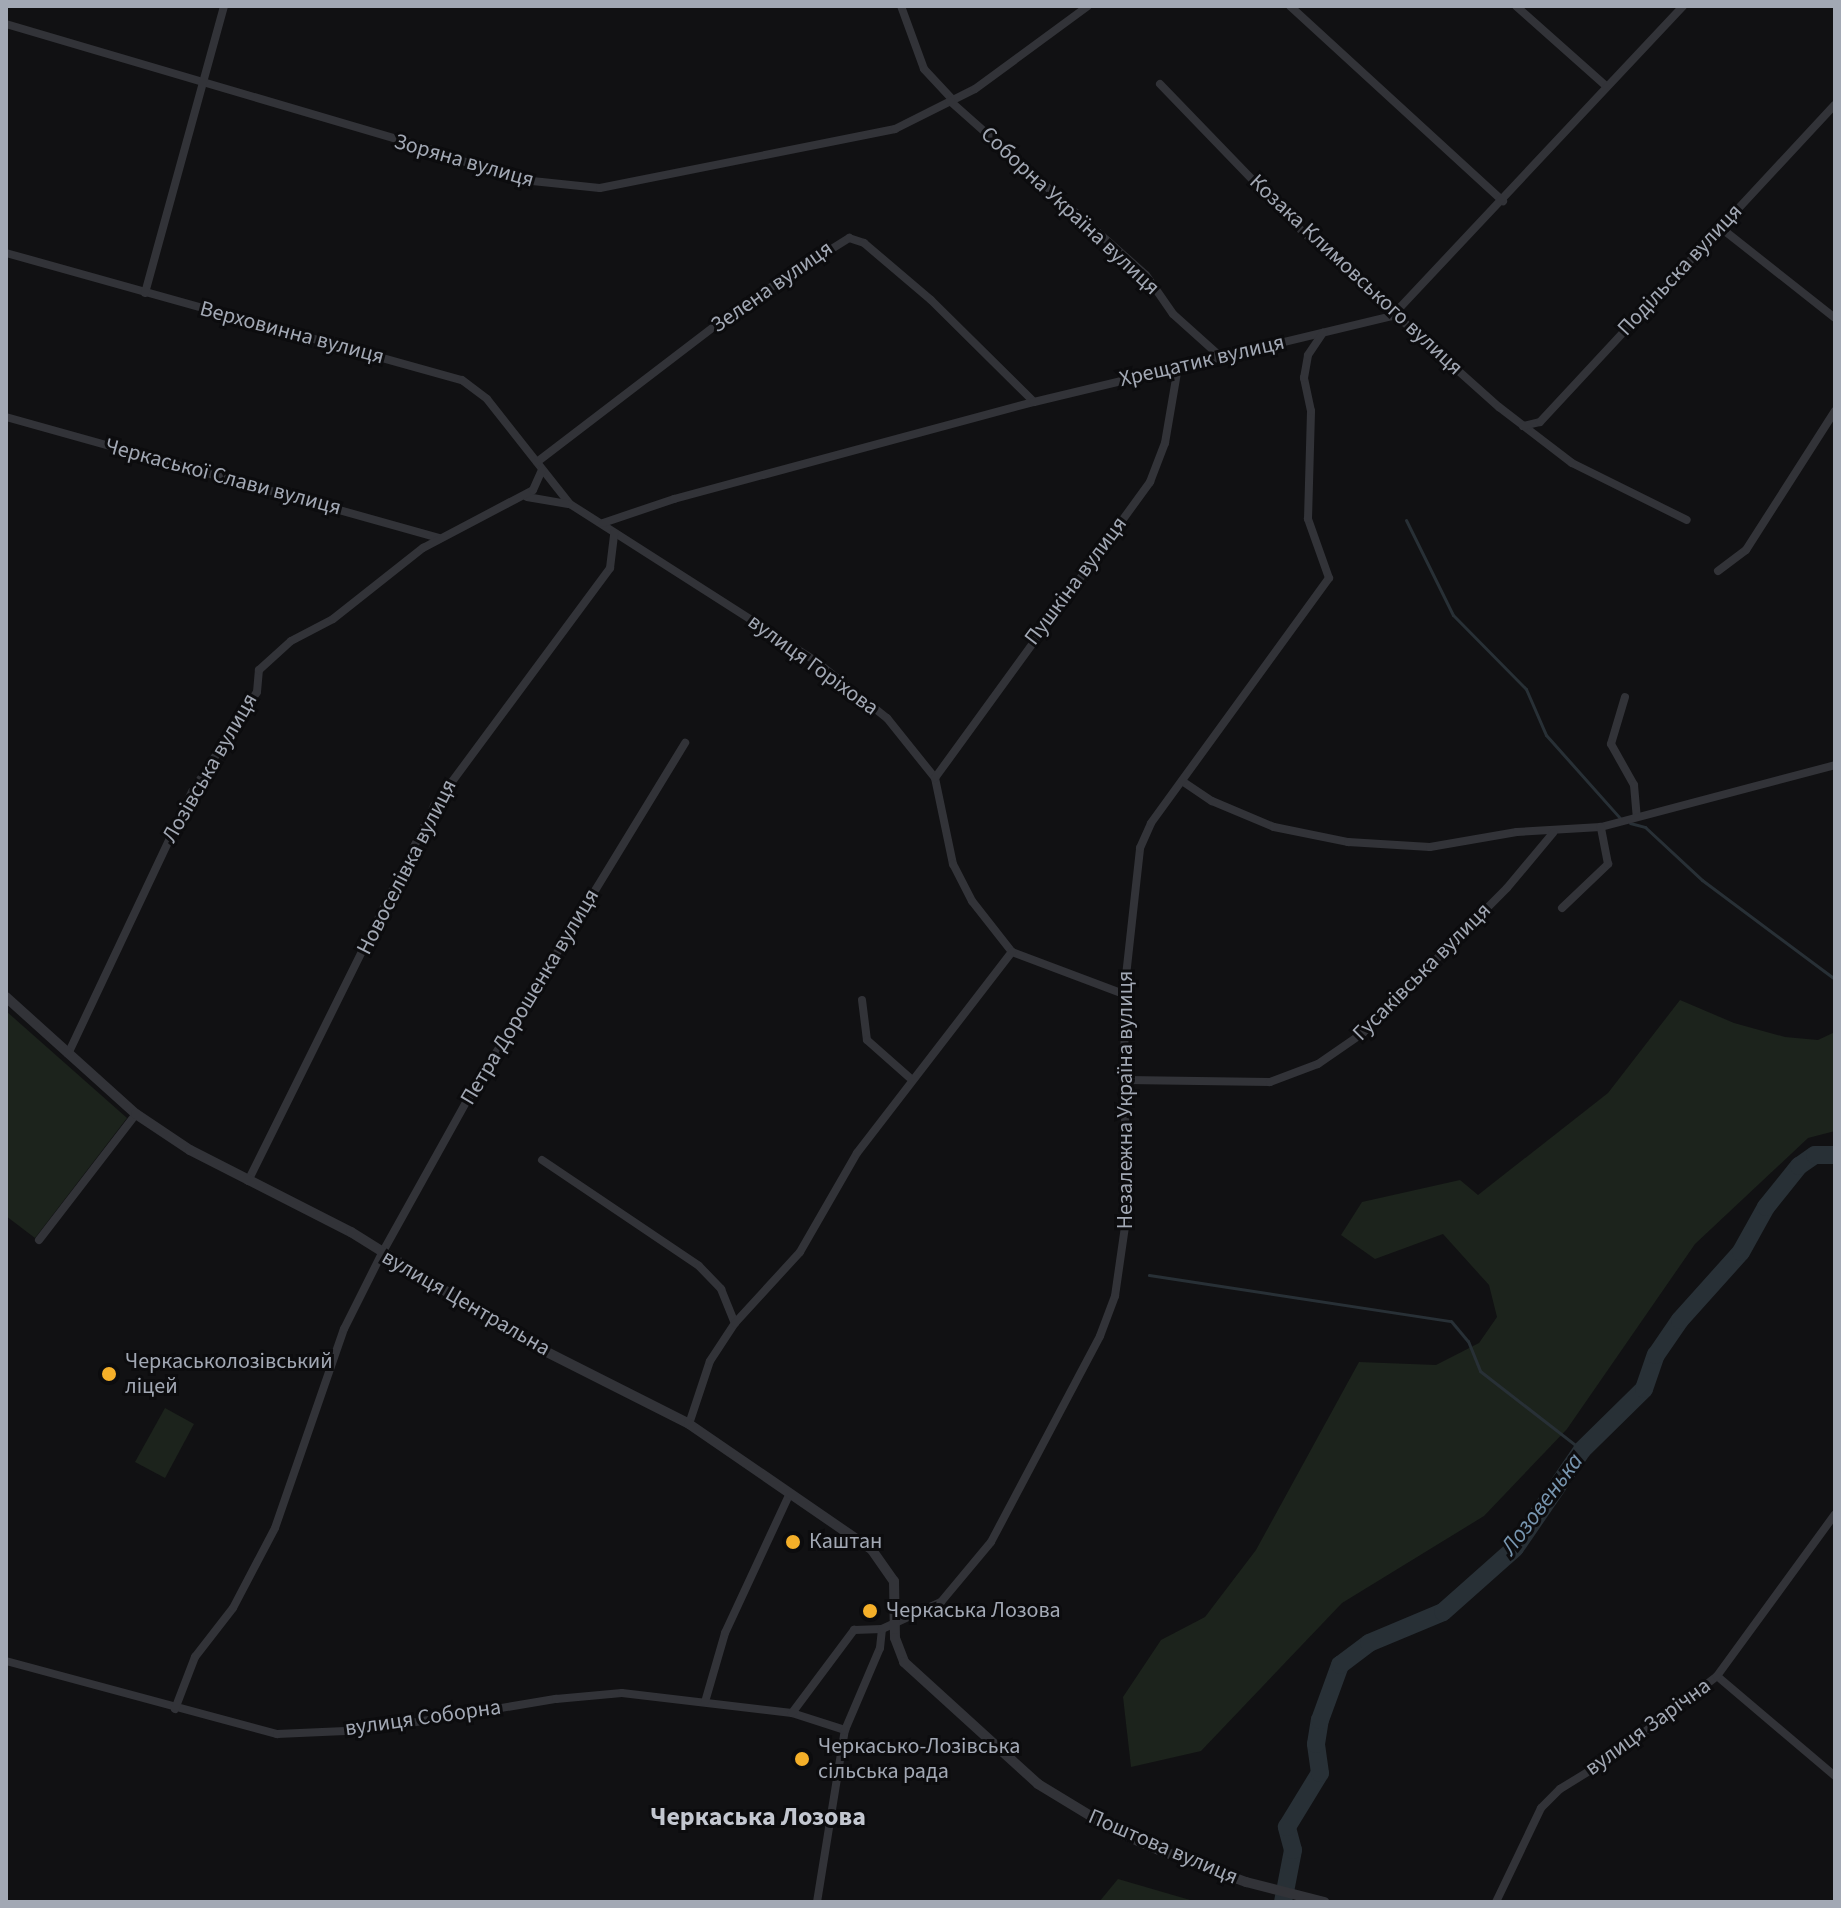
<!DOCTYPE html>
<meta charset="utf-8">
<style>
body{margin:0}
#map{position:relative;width:1841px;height:1908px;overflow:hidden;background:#111113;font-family:"Source Sans 3",sans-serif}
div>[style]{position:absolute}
.green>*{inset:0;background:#1c231c}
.stream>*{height:3px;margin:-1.5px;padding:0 1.5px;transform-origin:1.5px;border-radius:1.5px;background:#283036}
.river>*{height:18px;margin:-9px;padding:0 9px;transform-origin:9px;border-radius:9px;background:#283036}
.minor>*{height:8px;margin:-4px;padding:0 4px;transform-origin:4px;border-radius:4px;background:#323338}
.tertiary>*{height:10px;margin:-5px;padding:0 5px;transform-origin:5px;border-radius:5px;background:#323338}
.dots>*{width:22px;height:22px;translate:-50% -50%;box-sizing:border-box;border:4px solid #0c0c0e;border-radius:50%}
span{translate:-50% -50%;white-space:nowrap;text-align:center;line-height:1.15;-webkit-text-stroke:6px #0c0c0e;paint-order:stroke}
.street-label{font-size:22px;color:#a2a8b4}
.poi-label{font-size:22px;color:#a2a8b4}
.left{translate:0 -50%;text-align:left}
.water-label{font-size:24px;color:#7896b0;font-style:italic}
.quarter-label{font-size:26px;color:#c3c7d0;font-weight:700}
.frame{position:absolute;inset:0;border:8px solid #a2a8b4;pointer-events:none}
</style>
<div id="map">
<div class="green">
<div style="clip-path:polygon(1680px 1000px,1734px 1023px,1785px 1037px,1818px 1040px,1835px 1032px,1835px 1131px,1808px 1138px,1695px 1244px,1567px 1429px,1484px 1516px,1342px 1603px,1201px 1751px,1131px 1767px,1123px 1697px,1161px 1640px,1205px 1617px,1256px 1550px,1359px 1362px,1436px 1365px,1479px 1343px,1497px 1317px,1489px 1285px,1443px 1234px,1375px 1259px,1341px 1235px,1362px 1202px,1460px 1180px,1478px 1195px,1608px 1093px)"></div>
<div style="clip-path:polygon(6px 1011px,127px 1118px,35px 1238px,6px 1216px)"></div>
<div style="clip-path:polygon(165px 1408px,194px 1424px,165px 1478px,135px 1462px)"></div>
<div style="clip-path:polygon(1118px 1879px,1197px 1902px,1099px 1902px)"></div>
</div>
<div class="stream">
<div style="left:1406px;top:520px;width:106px;rotate:63.7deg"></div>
<div style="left:1453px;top:615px;width:104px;rotate:45.4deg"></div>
<div style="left:1526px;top:689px;width:50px;rotate:66.5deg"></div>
<div style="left:1546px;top:735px;width:111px;rotate:48.3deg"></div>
<div style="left:1630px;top:823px;width:16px;rotate:15deg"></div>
<div style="left:1645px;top:827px;width:78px;rotate:42.9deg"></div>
<div style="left:1702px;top:880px;width:166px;rotate:36.7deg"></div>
<div style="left:1149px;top:1275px;width:305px;rotate:8.7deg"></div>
<div style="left:1451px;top:1321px;width:26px;rotate:50deg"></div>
<div style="left:1468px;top:1341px;width:32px;rotate:68deg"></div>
<div style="left:1480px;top:1371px;width:129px;rotate:37.8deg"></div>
</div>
<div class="river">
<div style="left:1283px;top:1902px;width:53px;rotate:-79.1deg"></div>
<div style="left:1293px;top:1850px;width:24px;rotate:-105deg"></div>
<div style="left:1287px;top:1827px;width:63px;rotate:-58.6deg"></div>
<div style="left:1320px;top:1773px;width:29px;rotate:-98deg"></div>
<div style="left:1316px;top:1744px;width:24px;rotate:-81deg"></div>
<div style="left:1320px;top:1720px;width:59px;rotate:-70deg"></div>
<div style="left:1340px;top:1665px;width:36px;rotate:-37deg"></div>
<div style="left:1369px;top:1643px;width:80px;rotate:-22.7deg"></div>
<div style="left:1443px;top:1612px;width:96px;rotate:-41.6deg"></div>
<div style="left:1515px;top:1548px;width:119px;rotate:-55.6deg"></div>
<div style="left:1582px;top:1450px;width:87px;rotate:-44.5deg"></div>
<div style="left:1644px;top:1389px;width:36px;rotate:-71deg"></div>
<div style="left:1656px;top:1355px;width:42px;rotate:-55.6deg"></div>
<div style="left:1680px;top:1320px;width:91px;rotate:-48.1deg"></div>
<div style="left:1741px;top:1252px;width:51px;rotate:-60.9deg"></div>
<div style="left:1766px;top:1207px;width:53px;rotate:-51.2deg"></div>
<div style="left:1799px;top:1166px;width:19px;rotate:-35deg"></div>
<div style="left:1815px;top:1155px;width:20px"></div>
</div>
<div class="minor">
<div style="left:901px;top:6px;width:67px;rotate:69.9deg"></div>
<div style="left:924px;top:69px;width:42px;rotate:46.9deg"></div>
<div style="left:1290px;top:6px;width:289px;rotate:42.5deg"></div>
<div style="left:1516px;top:6px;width:120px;rotate:41.6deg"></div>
<div style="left:6px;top:24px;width:429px;rotate:16.4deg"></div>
<div style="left:418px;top:145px;width:101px;rotate:19.7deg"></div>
<div style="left:513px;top:179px;width:87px;rotate:5.9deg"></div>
<div style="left:600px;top:188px;width:301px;rotate:-11.3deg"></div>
<div style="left:895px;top:129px;width:89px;rotate:-26.6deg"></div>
<div style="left:975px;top:89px;width:140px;rotate:-36.3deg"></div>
<div style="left:1160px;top:84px;width:206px;rotate:46deg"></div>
<div style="left:1303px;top:232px;width:263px;rotate:41.8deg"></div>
<div style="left:1499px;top:407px;width:92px;rotate:37.5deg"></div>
<div style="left:1572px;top:463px;width:128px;rotate:26.4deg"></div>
<div style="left:950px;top:101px;width:262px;rotate:41.6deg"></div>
<div style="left:1146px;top:275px;width:47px;rotate:55.3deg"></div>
<div style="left:1173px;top:314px;width:64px;rotate:41.9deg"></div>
<div style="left:1721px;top:228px;width:145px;rotate:38.3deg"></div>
<div style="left:6px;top:253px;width:473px;rotate:15.6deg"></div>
<div style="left:462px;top:380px;width:31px;rotate:37deg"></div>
<div style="left:487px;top:399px;width:134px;rotate:51.7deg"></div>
<div style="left:570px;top:504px;width:293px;rotate:32.6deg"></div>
<div style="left:817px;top:662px;width:90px;rotate:38.7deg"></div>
<div style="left:887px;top:718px;width:77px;rotate:51.3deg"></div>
<div style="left:935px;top:778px;width:88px;rotate:78.2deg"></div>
<div style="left:953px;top:864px;width:42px;rotate:62.8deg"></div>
<div style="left:972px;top:901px;width:65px;rotate:51.9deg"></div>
<div style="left:1012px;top:952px;width:120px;rotate:20.6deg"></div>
<div style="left:145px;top:293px;width:298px;rotate:-74.6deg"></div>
<div style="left:6px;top:417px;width:451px;rotate:15.6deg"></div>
<div style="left:1523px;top:426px;width:17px;rotate:-13deg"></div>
<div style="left:1540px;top:422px;width:433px;rotate:-47.1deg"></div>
<div style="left:537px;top:462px;width:257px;rotate:-37.4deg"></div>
<div style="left:741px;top:306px;width:128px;rotate:-32.2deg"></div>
<div style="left:849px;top:238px;width:16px;rotate:18deg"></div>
<div style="left:864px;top:243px;width:88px;rotate:40.4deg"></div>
<div style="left:931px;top:300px;width:145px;rotate:44.7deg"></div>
<div style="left:527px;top:497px;width:42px;rotate:9.7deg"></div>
<div style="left:603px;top:523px;width:75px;rotate:-18.7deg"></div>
<div style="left:674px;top:499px;width:373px;rotate:-15.1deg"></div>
<div style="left:1034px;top:402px;width:368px;rotate:-13.5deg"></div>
<div style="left:1392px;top:316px;width:425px;rotate:-46.8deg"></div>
<div style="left:1718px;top:571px;width:35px;rotate:-37deg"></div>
<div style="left:1746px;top:550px;width:165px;rotate:-57.4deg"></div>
<div style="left:1625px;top:697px;width:49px;rotate:106.6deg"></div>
<div style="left:1611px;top:744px;width:47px;rotate:60.7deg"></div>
<div style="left:1634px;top:785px;width:32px;rotate:85deg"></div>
<div style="left:935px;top:778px;width:366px;rotate:-54deg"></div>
<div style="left:1150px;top:482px;width:42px;rotate:-69deg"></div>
<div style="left:1165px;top:443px;width:77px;rotate:-80.3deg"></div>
<div style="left:1182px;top:781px;width:36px;rotate:34deg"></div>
<div style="left:1212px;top:801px;width:67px;rotate:22.8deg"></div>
<div style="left:1274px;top:827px;width:76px;rotate:11.5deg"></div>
<div style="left:1348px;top:842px;width:82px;rotate:3.5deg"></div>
<div style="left:1430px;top:847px;width:88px;rotate:-9.8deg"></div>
<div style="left:1517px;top:832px;width:84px;rotate:-3.4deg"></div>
<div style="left:1601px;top:827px;width:242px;rotate:-14.8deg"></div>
<div style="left:1562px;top:908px;width:64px;rotate:-43.7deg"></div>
<div style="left:1608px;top:864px;width:38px;rotate:-101deg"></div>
<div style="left:862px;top:1000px;width:40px;rotate:82.9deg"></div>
<div style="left:867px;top:1040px;width:57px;rotate:41.5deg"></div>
<div style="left:68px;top:1054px;width:290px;rotate:-64.7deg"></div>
<div style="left:192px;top:792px;width:119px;rotate:-57deg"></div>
<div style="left:257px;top:692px;width:22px;rotate:-85deg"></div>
<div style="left:259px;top:670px;width:43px;rotate:-42.2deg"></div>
<div style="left:291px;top:641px;width:47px;rotate:-27.6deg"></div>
<div style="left:333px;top:619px;width:115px;rotate:-38.3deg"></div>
<div style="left:423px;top:548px;width:124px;rotate:-27.8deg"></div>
<div style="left:533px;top:490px;width:22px;rotate:-66deg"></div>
<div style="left:1126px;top:1080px;width:144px;rotate:0.8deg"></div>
<div style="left:1270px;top:1082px;width:51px;rotate:-20.6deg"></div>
<div style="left:1318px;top:1064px;width:55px;rotate:-34.6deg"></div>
<div style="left:1363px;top:1033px;width:204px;rotate:-45.2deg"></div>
<div style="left:1507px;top:888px;width:72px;rotate:-50.1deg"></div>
<div style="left:542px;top:1160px;width:189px;rotate:34deg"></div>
<div style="left:699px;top:1266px;width:32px;rotate:46deg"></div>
<div style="left:721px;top:1289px;width:37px;rotate:68deg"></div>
<div style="left:248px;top:1181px;width:419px;rotate:-63.6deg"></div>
<div style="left:434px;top:806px;width:296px;rotate:-53.5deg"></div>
<div style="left:610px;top:568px;width:35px;rotate:-83deg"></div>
<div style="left:39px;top:1240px;width:159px;rotate:-52.4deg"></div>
<div style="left:689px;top:1424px;width:66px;rotate:-71.6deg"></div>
<div style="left:710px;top:1361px;width:45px;rotate:-56.7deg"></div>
<div style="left:735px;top:1323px;width:96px;rotate:-47.5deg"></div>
<div style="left:800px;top:1252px;width:114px;rotate:-60.1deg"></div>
<div style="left:857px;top:1153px;width:254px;rotate:-52.4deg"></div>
<div style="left:6px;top:1661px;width:281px;rotate:15.1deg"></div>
<div style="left:277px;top:1734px;width:91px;rotate:-2.5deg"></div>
<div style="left:368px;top:1730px;width:191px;rotate:-9.4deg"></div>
<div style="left:556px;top:1699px;width:66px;rotate:-5.2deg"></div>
<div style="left:622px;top:1693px;width:171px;rotate:6.7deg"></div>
<div style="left:792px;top:1713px;width:56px;rotate:17.8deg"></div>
<div style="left:1717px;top:1676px;width:155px;rotate:40.3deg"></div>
<div style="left:705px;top:1702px;width:72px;rotate:-73.8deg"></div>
<div style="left:725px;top:1633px;width:154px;rotate:-65.1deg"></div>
<div style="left:175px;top:1709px;width:56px;rotate:-69deg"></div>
<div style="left:195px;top:1657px;width:62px;rotate:-52.2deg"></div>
<div style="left:233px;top:1608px;width:90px;rotate:-62.3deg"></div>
<div style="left:275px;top:1528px;width:211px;rotate:-70.9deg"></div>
<div style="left:344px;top:1329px;width:83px;rotate:-63.4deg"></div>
<div style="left:381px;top:1255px;width:181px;rotate:-60.9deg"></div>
<div style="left:469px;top:1097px;width:415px;rotate:-58.6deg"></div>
<div style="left:792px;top:1713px;width:104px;rotate:-53.2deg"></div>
<div style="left:854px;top:1630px;width:28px;rotate:-2deg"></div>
<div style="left:817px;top:1902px;width:174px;rotate:-80.8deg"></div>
<div style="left:845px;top:1730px;width:89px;rotate:-66.9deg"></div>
<div style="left:880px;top:1648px;width:19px;rotate:-84deg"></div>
<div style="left:882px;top:1629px;width:65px;rotate:-24.6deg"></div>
<div style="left:941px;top:1602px;width:78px;rotate:-50.2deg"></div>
<div style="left:991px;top:1542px;width:233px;rotate:-62.1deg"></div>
<div style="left:1100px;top:1336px;width:43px;rotate:-69.4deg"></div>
<div style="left:1115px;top:1296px;width:77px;rotate:-81.8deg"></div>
<div style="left:1126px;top:1220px;width:226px;rotate:-90.5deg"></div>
<div style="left:1124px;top:994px;width:147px;rotate:-83.7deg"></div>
<div style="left:1140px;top:848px;width:27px;rotate:-66deg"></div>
<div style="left:1151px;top:823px;width:303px;rotate:-54deg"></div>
<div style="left:1329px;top:578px;width:63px;rotate:-109.6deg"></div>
<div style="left:1308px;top:519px;width:108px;rotate:-88.4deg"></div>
<div style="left:1311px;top:411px;width:34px;rotate:-102deg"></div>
<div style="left:1304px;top:378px;width:23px;rotate:-80deg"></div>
<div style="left:1308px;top:355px;width:27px;rotate:-56deg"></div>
<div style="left:1496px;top:1902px;width:104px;rotate:-64.4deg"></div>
<div style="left:1541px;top:1808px;width:27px;rotate:-45deg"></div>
<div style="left:1560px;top:1789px;width:61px;rotate:-31.6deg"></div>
<div style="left:1612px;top:1757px;width:133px;rotate:-37.6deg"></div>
<div style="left:1717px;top:1676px;width:200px;rotate:-53.9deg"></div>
</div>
<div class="tertiary">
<div style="left:6px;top:997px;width:175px;rotate:42deg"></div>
<div style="left:136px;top:1114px;width:65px;rotate:33.7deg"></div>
<div style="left:190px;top:1150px;width:181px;rotate:27deg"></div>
<div style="left:351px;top:1232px;width:208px;rotate:32deg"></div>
<div style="left:527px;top:1342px;width:182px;rotate:26.8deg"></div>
<div style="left:689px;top:1424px;width:222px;rotate:34.5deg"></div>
<div style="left:872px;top:1550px;width:38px;rotate:55deg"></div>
<div style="left:894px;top:1581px;width:57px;rotate:89deg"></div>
<div style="left:895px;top:1638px;width:26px;rotate:69deg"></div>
<div style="left:904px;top:1662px;width:181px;rotate:42.3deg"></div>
<div style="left:1038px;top:1784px;width:92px;rotate:31.3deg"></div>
<div style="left:1117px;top:1832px;width:46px;rotate:23.2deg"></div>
<div style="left:1159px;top:1850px;width:93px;rotate:20.2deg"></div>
<div style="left:1246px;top:1882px;width:81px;rotate:14.4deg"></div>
</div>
<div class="dots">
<div style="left:109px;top:1374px;background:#f4af29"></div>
<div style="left:793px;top:1542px;background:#f4af29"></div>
<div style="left:870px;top:1611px;background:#f4af29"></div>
<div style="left:802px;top:1759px;background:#f4af29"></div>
</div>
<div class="street-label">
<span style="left:464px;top:161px;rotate:16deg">Зоряна вулиця</span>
<span style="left:1070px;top:211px;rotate:43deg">Соборна Україна вулиця</span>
<span style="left:1680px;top:270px;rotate:-47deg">Подільска вулиця</span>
<span style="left:1356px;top:275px;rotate:43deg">Козака Климовського вулиця</span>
<span style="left:772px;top:287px;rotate:-35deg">Зелена вулиця</span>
<span style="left:292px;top:333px;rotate:15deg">Верховинна вулиця</span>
<span style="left:1202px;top:361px;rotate:-13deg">Хрещатик вулиця</span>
<span style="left:223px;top:477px;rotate:15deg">Черкаської Слави вулиця</span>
<span style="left:1076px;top:581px;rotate:-53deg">Пушкіна вулиця</span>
<span style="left:813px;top:665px;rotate:36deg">вулиця Горіхова</span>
<span style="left:210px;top:768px;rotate:-60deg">Лозівська вулиця</span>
<span style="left:407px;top:867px;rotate:-63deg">Новоселівка вулиця</span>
<span style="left:1422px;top:972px;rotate:-45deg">Гусаківська вулиця</span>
<span style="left:530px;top:997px;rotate:-59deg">Петра Дорошенка вулиця</span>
<span style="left:1126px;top:1100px;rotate:-90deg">Незалежна Україна вулиця</span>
<span style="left:466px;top:1303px;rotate:30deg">вулиця Центральна</span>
<span style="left:423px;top:1718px;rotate:-8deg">вулиця Соборна</span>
<span style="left:1648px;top:1727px;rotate:-36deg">вулиця Зарічна</span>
<span style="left:1163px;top:1847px;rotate:23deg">Поштова вулиця</span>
</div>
<div class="poi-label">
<span class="left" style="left:125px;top:1374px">Черкаськолозівський<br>ліцей</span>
<span class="left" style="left:809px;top:1542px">Каштан</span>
<span class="left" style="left:886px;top:1611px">Черкаська Лозова</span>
<span class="left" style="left:818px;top:1759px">Черкасько-Лозівська<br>сільська рада</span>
</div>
<div class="water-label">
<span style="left:1542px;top:1504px;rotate:-53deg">Лозовенька</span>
</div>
<div class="quarter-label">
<span style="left:758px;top:1817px">Черкаська Лозова</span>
</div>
<div class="frame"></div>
</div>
